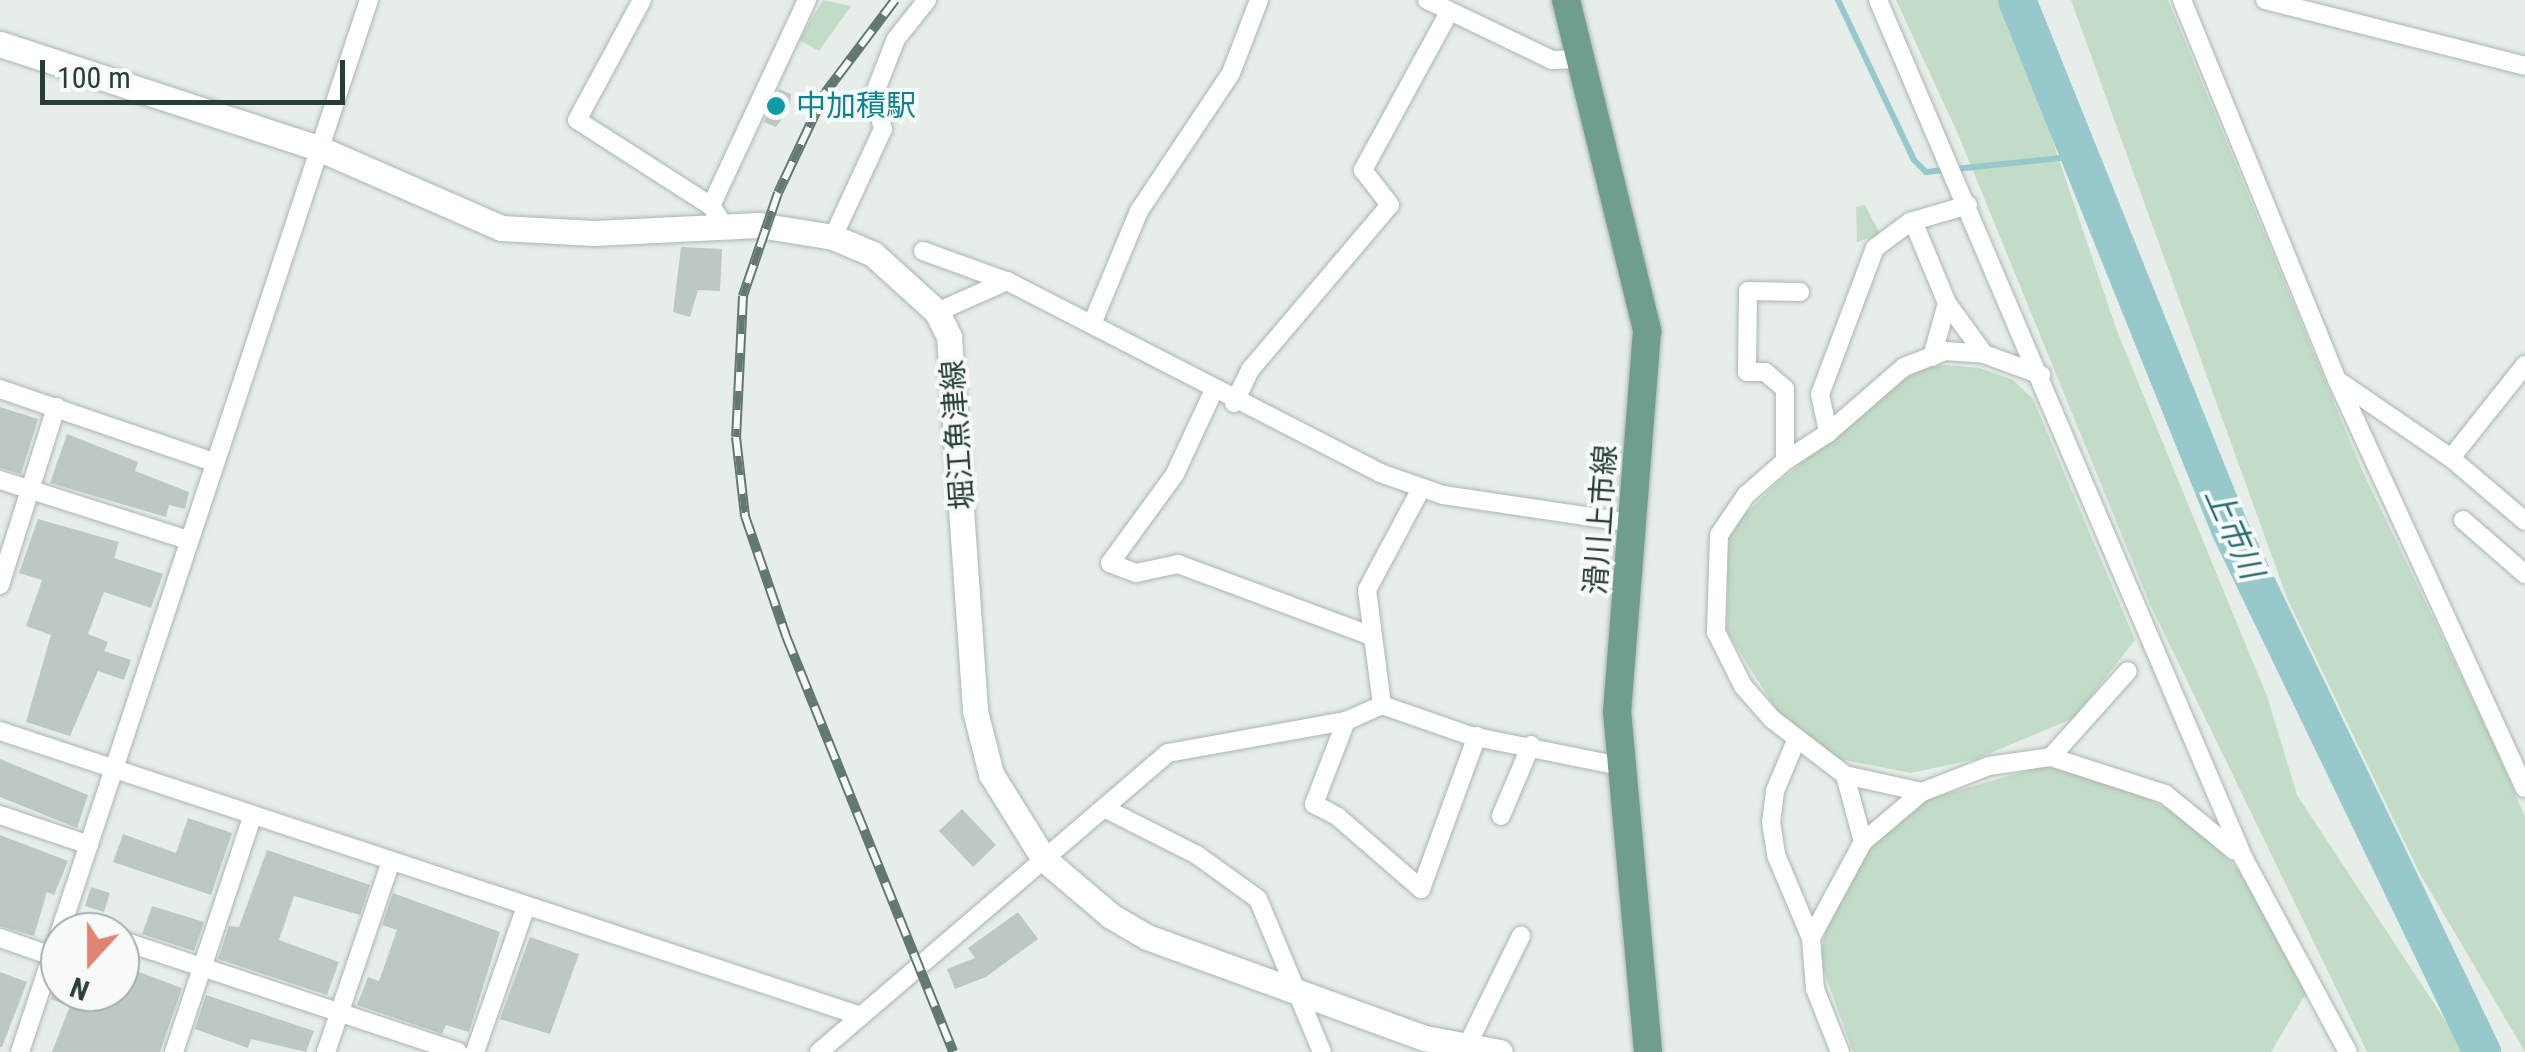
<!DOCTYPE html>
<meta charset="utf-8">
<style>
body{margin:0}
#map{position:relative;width:2525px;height:1052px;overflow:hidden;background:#e7eeea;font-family:"Roboto Condensed","Noto Sans JP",sans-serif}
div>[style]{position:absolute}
.green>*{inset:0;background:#c2dcc7}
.stream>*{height:6px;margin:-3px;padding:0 3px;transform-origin:3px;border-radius:3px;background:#96c8cc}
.river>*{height:38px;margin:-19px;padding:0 19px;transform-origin:19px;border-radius:19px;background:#96c8cc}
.building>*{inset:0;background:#bcc8c3}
.roads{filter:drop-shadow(0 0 2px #aab6b0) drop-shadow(0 0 2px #aab6b0)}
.street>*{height:18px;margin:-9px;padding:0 9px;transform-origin:9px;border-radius:9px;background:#fff}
.secondary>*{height:25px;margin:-12.5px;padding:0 12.5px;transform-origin:12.5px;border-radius:12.5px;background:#fff}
.primary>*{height:28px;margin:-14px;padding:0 14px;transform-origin:14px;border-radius:14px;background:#709e8e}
.rail>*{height:10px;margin-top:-5px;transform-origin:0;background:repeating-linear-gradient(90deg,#f7faf8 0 19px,#627971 0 38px);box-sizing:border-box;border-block:2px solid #627971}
.dots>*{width:28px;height:28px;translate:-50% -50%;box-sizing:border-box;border:5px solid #f7faf8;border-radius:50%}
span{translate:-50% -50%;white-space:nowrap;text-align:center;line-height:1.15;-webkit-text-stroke:8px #f7faf8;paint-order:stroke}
.culture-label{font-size:30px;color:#0d838f}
.left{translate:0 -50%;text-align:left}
.street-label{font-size:30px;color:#273e36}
.water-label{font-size:32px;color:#286d74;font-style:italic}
.north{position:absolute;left:40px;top:912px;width:100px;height:100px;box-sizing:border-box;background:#f7faf8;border:2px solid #a4afaa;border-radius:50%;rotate:201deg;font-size:28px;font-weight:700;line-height:40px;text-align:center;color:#273e36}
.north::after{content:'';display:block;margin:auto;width:35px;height:45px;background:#e28270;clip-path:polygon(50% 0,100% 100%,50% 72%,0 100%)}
.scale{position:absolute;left:40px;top:60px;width:305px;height:45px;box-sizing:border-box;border:5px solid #273e36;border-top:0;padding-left:12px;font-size:30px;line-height:35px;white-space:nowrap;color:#273e36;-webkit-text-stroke:8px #f7faf8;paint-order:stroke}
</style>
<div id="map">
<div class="green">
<div style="clip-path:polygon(823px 0,851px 6px,819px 51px,799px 40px)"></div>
<div style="clip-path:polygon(1896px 0,2005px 0,2117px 331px,2268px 699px,2297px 795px,2466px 1052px,2367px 1052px,2150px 604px,1958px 134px)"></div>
<div style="clip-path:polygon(2071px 0,2168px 0,2361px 468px,2498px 753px,2525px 817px,2525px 1052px,2419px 872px,2287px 598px)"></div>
<div style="clip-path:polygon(1865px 205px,1880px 234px,1857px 242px,1856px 207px)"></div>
<div style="clip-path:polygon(1931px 364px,1980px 368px,2013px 380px,2033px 399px,2135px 640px,2074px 718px,1976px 759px,1911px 773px,1839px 759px,1783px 720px,1727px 632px,1728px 551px,1731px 528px,1778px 482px,1902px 380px)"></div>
<div style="clip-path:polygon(2043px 766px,2115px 783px,2186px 818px,2238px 869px,2308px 990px,2271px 1052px,1853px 1052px,1820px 960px,1827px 921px,1873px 844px,1925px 800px)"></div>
</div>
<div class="stream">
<div style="left:1838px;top:0;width:177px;rotate:64.6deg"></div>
<div style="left:1914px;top:160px;width:17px;rotate:45deg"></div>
<div style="left:1926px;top:172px;width:157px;rotate:-5.9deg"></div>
</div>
<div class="river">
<div style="left:2017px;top:0;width:570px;rotate:68.07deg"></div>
<div style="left:2230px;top:529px;width:581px;rotate:64.27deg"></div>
</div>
<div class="building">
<div style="clip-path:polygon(779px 89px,791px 94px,790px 107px,776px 127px,764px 122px)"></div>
<div style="clip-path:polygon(681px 247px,722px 249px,720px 291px,698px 290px,690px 317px,673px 312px)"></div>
<div style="clip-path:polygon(0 407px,38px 419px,21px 474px,0 468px)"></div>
<div style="clip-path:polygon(67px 434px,138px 462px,135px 471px,189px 492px,185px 509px,169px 505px,166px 517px,50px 483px)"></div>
<div style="clip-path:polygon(38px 519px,119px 542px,114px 558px,163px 574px,151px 608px,104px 592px,88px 634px,108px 642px,104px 651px,131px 660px,124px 680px,98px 671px,70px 736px,26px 722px,51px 635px,26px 626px,42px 580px,19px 573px)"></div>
<div style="clip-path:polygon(0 759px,88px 795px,77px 828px,0 797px)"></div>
<div style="clip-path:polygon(962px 809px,996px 845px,973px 867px,939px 831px)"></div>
<div style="clip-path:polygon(188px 818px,232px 833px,211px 895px,113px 862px,123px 834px,176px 853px)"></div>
<div style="clip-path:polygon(0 835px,68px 861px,54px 895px,47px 892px,34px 936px,0 926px)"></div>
<div style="clip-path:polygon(267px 850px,370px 885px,360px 915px,294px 896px,279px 940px,339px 962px,327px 995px,218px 959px,229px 926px,239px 927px)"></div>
<div style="clip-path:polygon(91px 887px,110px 893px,104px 912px,85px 906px)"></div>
<div style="clip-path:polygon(393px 893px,500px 932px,469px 1032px,446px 1025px,442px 1034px,357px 1005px,368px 977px,379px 981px,397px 930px,382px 925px)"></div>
<div style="clip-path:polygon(152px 906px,204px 922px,194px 951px,142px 934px)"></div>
<div style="clip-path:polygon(1018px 912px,1038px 939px,986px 977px,955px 989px,947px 969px,975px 958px,968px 948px)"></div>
<div style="clip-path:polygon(530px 937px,579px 954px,550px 1034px,500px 1019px)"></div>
<div style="clip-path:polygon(120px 965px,182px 988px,160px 1052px,52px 1052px,70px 1006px,51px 999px,53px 992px,120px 992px)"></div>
<div style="clip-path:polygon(0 972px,27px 982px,2px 1047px,0 1047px)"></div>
<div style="clip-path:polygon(206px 995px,314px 1031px,306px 1052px,251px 1039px,248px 1048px,195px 1029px)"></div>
</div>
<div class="roads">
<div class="street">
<div style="left:642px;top:0;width:136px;rotate:118.4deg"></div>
<div style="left:577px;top:120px;width:159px;rotate:32.7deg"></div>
<div style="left:711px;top:206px;width:23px;rotate:56deg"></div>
<div style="left:1427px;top:0;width:139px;rotate:25.6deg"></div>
<div style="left:1552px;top:60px;width:29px;rotate:-2deg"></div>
<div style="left:1878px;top:0;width:934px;rotate:66.92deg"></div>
<div style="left:2244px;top:859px;width:219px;rotate:61.7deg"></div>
<div style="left:2182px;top:0;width:410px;rotate:67.8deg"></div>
<div style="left:2337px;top:380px;width:449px;rotate:65.3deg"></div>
<div style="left:2265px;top:0;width:268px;rotate:14.2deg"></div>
<div style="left:1968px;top:205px;width:60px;rotate:163.7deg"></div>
<div style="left:1910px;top:222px;width:44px;rotate:143.4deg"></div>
<div style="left:1875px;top:248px;width:156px;rotate:110.6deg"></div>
<div style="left:1820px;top:394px;width:40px;rotate:78deg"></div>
<div style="left:1828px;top:433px;width:101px;rotate:-41deg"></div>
<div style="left:1904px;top:367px;width:44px;rotate:-21.3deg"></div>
<div style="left:1945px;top:351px;width:39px;rotate:4deg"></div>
<div style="left:1984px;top:354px;width:61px;rotate:20.2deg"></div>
<div style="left:711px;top:206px;width:227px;rotate:-65deg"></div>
<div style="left:1913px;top:221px;width:89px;rotate:67.5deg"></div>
<div style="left:833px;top:237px;width:119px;rotate:-65.2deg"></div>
<div style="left:883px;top:129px;width:35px;rotate:-105deg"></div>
<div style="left:874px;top:95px;width:60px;rotate:-68.6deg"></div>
<div style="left:896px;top:39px;width:50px;rotate:-51.5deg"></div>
<div style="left:923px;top:251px;width:88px;rotate:19.9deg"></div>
<div style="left:1800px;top:292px;width:52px;rotate:-178.9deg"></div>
<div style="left:1748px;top:291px;width:81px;rotate:90.7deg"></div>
<div style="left:1747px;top:372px;width:18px"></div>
<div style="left:1765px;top:372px;width:26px;rotate:40deg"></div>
<div style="left:1785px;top:389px;width:72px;rotate:90deg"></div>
<div style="left:1785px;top:461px;width:51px;rotate:-33.1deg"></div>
<div style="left:937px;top:312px;width:77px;rotate:-23.9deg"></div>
<div style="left:1007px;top:281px;width:420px;rotate:27.2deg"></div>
<div style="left:1380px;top:473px;width:67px;rotate:19.2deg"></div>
<div style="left:1443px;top:495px;width:192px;rotate:8.4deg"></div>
<div style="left:1092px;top:324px;width:122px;rotate:-67.4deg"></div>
<div style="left:1139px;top:211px;width:166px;rotate:-56.3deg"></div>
<div style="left:1231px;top:73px;width:78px;rotate:-69deg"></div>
<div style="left:1932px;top:357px;width:56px;rotate:-74.5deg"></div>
<div style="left:1947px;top:303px;width:63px;rotate:54deg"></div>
<div style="left:2337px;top:380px;width:138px;rotate:34.4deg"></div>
<div style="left:2451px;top:458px;width:97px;rotate:40.4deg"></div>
<div style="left:0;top:389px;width:225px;rotate:18.9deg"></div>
<div style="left:1213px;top:392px;width:90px;rotate:114.9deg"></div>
<div style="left:1175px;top:474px;width:110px;rotate:126.1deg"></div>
<div style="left:1110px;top:563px;width:28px;rotate:21deg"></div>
<div style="left:1136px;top:573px;width:43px;rotate:-12.1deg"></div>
<div style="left:1178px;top:564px;width:204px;rotate:20.4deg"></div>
<div style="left:1234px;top:403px;width:37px;rotate:-64deg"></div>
<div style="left:1250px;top:370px;width:216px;rotate:-49.7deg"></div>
<div style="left:1390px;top:205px;width:44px;rotate:-127.6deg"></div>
<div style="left:1363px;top:170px;width:178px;rotate:-61.4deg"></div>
<div style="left:2451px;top:458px;width:119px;rotate:-51.5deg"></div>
<div style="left:1785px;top:461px;width:52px;rotate:138.9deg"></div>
<div style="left:1746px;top:495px;width:48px;rotate:124deg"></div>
<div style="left:1719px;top:535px;width:97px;rotate:91.8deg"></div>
<div style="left:1716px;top:632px;width:60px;rotate:63.4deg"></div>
<div style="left:1743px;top:686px;width:44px;rotate:48.7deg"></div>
<div style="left:1772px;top:719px;width:92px;rotate:37.5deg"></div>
<div style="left:1845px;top:775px;width:69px;rotate:75deg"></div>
<div style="left:1863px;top:842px;width:77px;rotate:-40.3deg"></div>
<div style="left:1922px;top:792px;width:79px;rotate:-167.6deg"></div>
<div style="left:0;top:480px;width:197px;rotate:17.7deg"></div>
<div style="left:2463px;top:520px;width:82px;rotate:41.1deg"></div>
<div style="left:0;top:585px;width:187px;rotate:-72.5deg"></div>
<div style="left:1382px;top:705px;width:116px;rotate:-97.4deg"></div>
<div style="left:1367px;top:590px;width:115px;rotate:-61.9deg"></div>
<div style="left:1346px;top:721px;width:89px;rotate:111.1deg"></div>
<div style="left:1314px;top:804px;width:27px;rotate:28deg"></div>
<div style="left:1338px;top:817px;width:110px;rotate:40.9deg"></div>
<div style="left:1421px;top:889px;width:163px;rotate:-69.9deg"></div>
<div style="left:0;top:731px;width:907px;rotate:18.32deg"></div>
<div style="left:1795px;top:743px;width:52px;rotate:112.6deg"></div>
<div style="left:1775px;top:791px;width:31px;rotate:97deg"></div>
<div style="left:1771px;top:822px;width:33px;rotate:81deg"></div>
<div style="left:1776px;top:855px;width:90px;rotate:67.1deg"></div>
<div style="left:2051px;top:757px;width:115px;rotate:-48.2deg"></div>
<div style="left:1922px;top:792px;width:72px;rotate:-21.2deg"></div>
<div style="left:1989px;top:766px;width:63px;rotate:-8.3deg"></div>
<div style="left:2051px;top:757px;width:120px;rotate:18deg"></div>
<div style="left:2165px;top:794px;width:90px;rotate:39.2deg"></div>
<div style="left:1106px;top:809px;width:102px;rotate:26.8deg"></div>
<div style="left:1197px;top:855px;width:75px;rotate:35.8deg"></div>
<div style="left:1258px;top:899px;width:166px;rotate:67.3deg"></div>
<div style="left:0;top:815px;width:94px;rotate:18.6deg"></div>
<div style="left:1501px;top:816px;width:77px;rotate:-67.1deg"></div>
<div style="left:63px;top:922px;width:33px;rotate:18deg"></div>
<div style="left:0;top:938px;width:55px;rotate:19.1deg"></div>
<div style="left:120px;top:940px;width:356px;rotate:18.3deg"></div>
<div style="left:1467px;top:1046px;width:123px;rotate:-63.9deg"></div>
<div style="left:20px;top:1052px;width:1108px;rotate:-71.65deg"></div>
<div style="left:174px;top:1052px;width:250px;rotate:-71.6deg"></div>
<div style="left:326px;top:1052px;width:202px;rotate:-71.2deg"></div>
<div style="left:475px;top:1052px;width:155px;rotate:-70.7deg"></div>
<div style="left:819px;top:1052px;width:460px;rotate:-40.6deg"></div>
<div style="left:1168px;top:753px;width:181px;rotate:-10.2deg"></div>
<div style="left:1346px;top:721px;width:39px;rotate:-24deg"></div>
<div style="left:1382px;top:705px;width:94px;rotate:19.2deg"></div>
<div style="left:1471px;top:736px;width:152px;rotate:11.4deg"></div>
<div style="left:1840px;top:1052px;width:68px;rotate:-111.6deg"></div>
<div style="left:1815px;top:989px;width:51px;rotate:-94.5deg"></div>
<div style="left:1811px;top:938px;width:109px;rotate:-61.6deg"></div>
</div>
<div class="secondary">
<div style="left:0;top:44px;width:335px;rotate:18.1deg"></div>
<div style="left:318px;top:148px;width:200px;rotate:23.6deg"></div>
<div style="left:501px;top:228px;width:93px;rotate:3.1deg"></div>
<div style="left:594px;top:233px;width:165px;rotate:-2.8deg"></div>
<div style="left:759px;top:225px;width:75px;rotate:9.2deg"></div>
<div style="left:833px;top:237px;width:43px;rotate:23deg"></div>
<div style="left:873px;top:254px;width:86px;rotate:42.2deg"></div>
<div style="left:937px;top:312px;width:28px;rotate:64deg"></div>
<div style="left:949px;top:337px;width:375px;rotate:86deg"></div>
<div style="left:975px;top:711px;width:65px;rotate:75.7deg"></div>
<div style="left:991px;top:774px;width:100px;rotate:58.1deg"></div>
<div style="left:1044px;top:859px;width:88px;rotate:40.4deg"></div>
<div style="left:1111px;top:916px;width:42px;rotate:30.3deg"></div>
<div style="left:1147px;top:937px;width:296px;rotate:20deg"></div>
<div style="left:1425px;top:1038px;width:76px;rotate:10.6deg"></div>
</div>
<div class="primary">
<div style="left:1566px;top:0;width:341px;rotate:76.2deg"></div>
<div style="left:1647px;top:331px;width:381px;rotate:94.5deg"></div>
<div style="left:1617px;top:711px;width:342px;rotate:84.8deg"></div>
</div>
</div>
<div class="rail">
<div style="left:895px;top:0;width:116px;rotate:127deg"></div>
<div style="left:825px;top:93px;width:110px;rotate:115.2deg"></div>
<div style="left:778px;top:193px;width:109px;rotate:108.8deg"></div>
<div style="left:743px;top:296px;width:141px;rotate:92.8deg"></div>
<div style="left:736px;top:437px;width:80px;rotate:83.5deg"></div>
<div style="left:745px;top:516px;width:127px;rotate:71.1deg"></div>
<div style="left:786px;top:636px;width:448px;rotate:68.1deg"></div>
</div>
<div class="dots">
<div style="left:776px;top:106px;background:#0f9aa8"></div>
</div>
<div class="culture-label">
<span class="left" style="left:796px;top:106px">中加積駅</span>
</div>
<div class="street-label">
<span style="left:958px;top:435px;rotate:-94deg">堀江魚津線</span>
<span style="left:1601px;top:520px;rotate:-86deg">滑川上市線</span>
</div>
<div class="water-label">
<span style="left:2234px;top:533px;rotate:66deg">上市川</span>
</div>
<div class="north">N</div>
<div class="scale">100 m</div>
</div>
